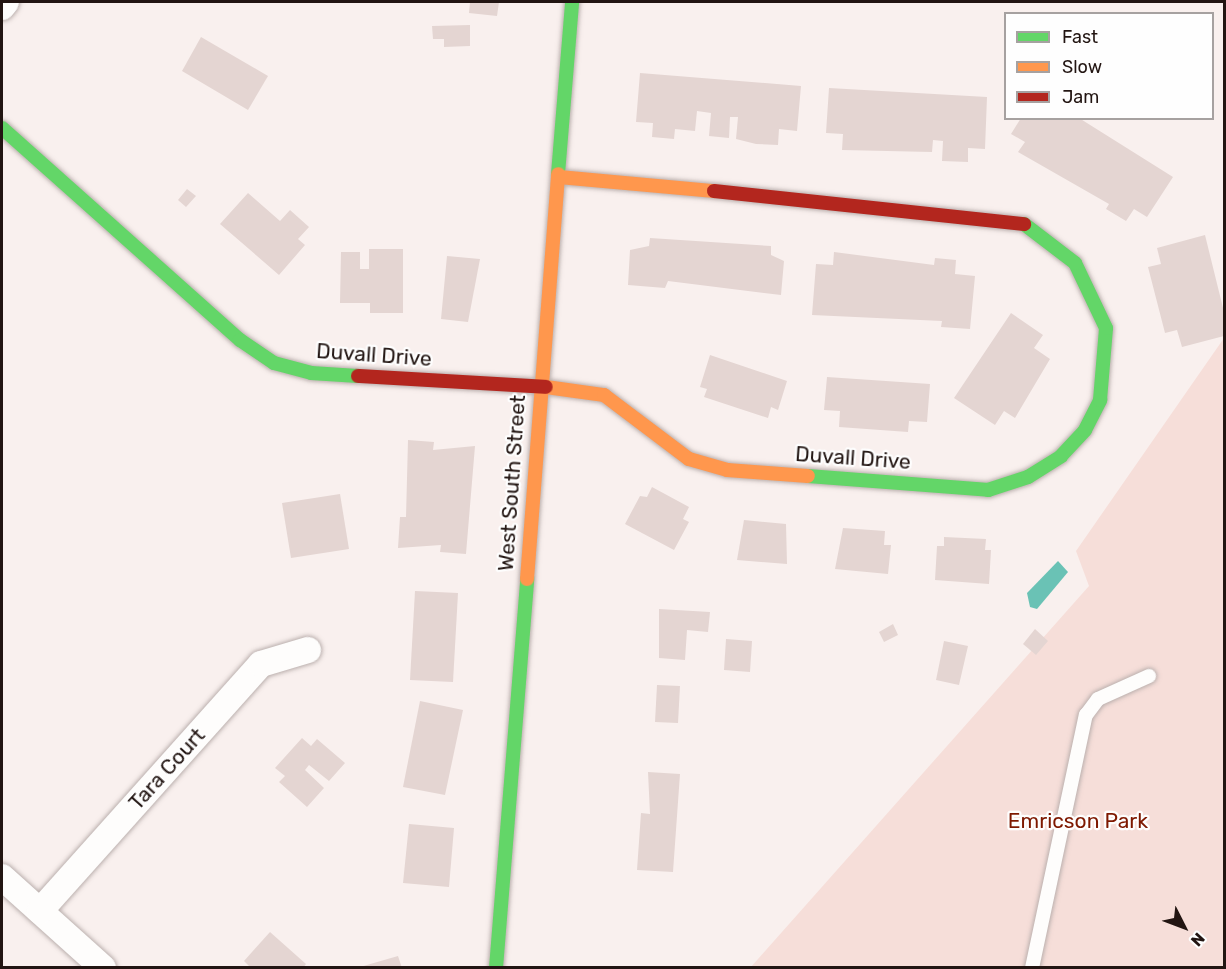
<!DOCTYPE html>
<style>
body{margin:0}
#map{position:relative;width:1226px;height:969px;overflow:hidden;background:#f9f0ee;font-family:Rubik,sans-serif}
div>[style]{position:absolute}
.green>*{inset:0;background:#f6ded9}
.water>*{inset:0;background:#6ac2b5}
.building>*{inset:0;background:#e4d5d2}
.roads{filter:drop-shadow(0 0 2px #bbb0ae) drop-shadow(0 0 2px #bbb0ae)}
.lane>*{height:14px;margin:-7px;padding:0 7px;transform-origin:7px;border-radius:7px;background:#fefdfc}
.street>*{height:26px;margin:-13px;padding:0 13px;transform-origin:13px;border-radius:13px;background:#fefdfc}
.fast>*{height:14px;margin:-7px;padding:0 7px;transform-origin:7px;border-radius:7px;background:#63d668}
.slow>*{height:14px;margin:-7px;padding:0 7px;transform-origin:7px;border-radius:7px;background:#ff974d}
.jam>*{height:14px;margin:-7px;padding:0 7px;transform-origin:7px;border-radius:7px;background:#b3261e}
span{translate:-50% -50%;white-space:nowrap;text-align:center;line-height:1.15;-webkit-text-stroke:4.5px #fefefe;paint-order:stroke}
.street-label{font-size:21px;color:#221512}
.park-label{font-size:21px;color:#7e1800}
.frame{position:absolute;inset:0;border:3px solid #221512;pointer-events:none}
.legend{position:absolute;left:1004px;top:12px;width:210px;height:108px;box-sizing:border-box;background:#fefefe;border:2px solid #a6a1a0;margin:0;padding:8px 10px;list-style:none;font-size:18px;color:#221512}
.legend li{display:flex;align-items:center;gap:12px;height:30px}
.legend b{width:30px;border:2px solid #a6a1a0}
.north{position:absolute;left:1154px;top:897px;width:60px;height:60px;-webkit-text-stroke:4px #fefefe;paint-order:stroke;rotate:132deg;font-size:16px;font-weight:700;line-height:24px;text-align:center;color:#221512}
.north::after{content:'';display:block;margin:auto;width:21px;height:27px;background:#221512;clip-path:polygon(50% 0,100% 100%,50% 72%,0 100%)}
</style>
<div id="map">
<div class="green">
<div style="clip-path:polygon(1224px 338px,1224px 967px,750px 968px,1089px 586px,1076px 551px)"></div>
</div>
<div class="water">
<div style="clip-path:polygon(1058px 561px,1068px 572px,1037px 609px,1030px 607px,1027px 593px)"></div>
</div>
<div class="building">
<div style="clip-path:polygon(470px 2px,499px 2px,497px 16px,469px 13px)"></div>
<div style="clip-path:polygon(470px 25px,470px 46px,444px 47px,444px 39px,433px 39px,432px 26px)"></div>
<div style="clip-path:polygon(201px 37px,268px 76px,248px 110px,182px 71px)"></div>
<div style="clip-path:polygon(640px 73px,801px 86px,797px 131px,779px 129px,778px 145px,756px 144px,736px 139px,738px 117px,730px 117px,729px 138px,709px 136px,711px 113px,697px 111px,695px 131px,675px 129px,674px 139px,652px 137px,653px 123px,636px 122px)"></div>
<div style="clip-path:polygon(829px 88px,987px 97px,985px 149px,968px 148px,968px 162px,942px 161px,943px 141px,933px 140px,932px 152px,842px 150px,843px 134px,826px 133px)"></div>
<div style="clip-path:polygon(1021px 118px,1079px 118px,1173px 177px,1147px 217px,1134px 209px,1126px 221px,1106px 209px,1109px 204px,1018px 152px,1025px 142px,1011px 134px)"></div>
<div style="clip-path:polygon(187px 189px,196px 196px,186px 207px,178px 200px)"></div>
<div style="clip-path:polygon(248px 193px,280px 221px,290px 210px,309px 227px,298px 239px,305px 245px,279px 275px,220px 224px)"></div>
<div style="clip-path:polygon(1205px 235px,1224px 312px,1224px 336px,1182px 347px,1177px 330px,1165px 333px,1148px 267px,1161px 264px,1157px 248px)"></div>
<div style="clip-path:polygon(650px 238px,771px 246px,771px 255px,784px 261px,781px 295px,668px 281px,665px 288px,628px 285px,630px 250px,649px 246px)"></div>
<div style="clip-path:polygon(369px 249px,403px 249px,403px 313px,370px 313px,370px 303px,340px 303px,341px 252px,360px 252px,360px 269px,369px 269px)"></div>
<div style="clip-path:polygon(834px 252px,934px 265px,935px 258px,956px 260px,955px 274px,975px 276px,970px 329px,941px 327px,942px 321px,812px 315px,816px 264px,833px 265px)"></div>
<div style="clip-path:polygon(447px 256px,480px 259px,468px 322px,441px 319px)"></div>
<div style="clip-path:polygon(1011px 313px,1043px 335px,1034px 348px,1050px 359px,1015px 418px,1004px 411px,995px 425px,954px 398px)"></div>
<div style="clip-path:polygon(710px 355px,787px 381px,778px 410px,771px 407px,768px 418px,704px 397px,707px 389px,700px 387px)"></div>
<div style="clip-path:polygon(827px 377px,930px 384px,927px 422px,909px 421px,908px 432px,839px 427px,840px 411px,824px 410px)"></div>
<div style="clip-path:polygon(408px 440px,434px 442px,433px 450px,475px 446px,466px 554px,440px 552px,441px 545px,398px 548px,400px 517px,406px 517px)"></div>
<div style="clip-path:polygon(652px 487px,689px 507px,683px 519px,689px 522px,674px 550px,625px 524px,640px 496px,647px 497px)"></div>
<div style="clip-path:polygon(340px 494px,349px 549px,291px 558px,282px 503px)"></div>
<div style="clip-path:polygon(744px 520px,786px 524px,787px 564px,737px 560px)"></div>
<div style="clip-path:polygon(843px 528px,885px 531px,884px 545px,891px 545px,888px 574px,835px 569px)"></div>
<div style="clip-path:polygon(944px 537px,986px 539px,985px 550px,991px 550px,989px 584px,935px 580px,937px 546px,944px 546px)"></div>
<div style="clip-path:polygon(415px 591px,458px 593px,453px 682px,410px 680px)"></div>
<div style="clip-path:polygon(659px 609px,710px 612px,708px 632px,687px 630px,685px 660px,659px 658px)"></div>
<div style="clip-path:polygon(893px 624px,898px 635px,884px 642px,879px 632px)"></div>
<div style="clip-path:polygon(1035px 629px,1048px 641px,1036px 655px,1023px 644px)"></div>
<div style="clip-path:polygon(726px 639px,752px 641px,750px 672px,724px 670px)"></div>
<div style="clip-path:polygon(944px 641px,968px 646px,959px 685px,936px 680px)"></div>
<div style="clip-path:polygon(657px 685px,680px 686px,678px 723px,655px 722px)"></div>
<div style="clip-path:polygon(420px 701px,463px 710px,445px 795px,403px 787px)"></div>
<div style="clip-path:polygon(302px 738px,311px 746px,317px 739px,345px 763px,329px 781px,309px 765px,305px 770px,324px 788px,307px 807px,279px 782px,285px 776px,275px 768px)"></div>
<div style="clip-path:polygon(648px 772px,680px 774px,673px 872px,637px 870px,641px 813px,650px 814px)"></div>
<div style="clip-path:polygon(409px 824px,454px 828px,449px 887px,403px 883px)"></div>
<div style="clip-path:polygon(270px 932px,306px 964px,303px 968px,251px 968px,244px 961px)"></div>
<div style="clip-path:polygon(398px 956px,402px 968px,360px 968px,360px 967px)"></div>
</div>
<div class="roads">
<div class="lane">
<div style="left:1032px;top:968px;width:259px;rotate:-78deg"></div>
<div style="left:1086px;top:715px;width:20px;rotate:-53deg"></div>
<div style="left:1098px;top:699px;width:56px;rotate:-24.3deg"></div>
</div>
<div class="street">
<div style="left:2px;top:7px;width:6px;rotate:-51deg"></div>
<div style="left:2px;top:877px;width:136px;rotate:42deg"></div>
<div style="left:40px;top:911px;width:331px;rotate:-48.2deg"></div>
<div style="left:261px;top:664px;width:49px;rotate:-16.6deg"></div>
</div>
<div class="fast">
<div style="left:2px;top:128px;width:319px;rotate:41.7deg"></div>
<div style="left:240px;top:340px;width:41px;rotate:34.1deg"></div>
<div style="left:274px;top:363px;width:38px;rotate:15deg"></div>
<div style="left:311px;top:373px;width:47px;rotate:3.7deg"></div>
<div style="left:558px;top:174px;width:173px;rotate:-85.3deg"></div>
<div style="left:808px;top:476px;width:181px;rotate:4.4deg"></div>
<div style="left:988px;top:490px;width:42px;rotate:-18deg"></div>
<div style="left:1028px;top:477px;width:39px;rotate:-32deg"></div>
<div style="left:1061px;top:456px;width:35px;rotate:-47deg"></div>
<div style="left:1085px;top:430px;width:34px;rotate:-63deg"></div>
<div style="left:1100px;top:400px;width:72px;rotate:-85.2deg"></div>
<div style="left:1106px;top:328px;width:72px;rotate:-115.5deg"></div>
<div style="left:1075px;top:263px;width:64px;rotate:-142.6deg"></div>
<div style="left:496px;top:968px;width:390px;rotate:-85.4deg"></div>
</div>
<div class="slow">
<div style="left:559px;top:177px;width:156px;rotate:5.2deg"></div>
<div style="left:546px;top:387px;width:59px;rotate:7.9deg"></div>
<div style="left:604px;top:395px;width:106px;rotate:37deg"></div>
<div style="left:689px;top:459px;width:40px;rotate:16deg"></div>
<div style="left:727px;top:470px;width:81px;rotate:4.2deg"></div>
<div style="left:527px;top:579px;width:406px;rotate:-85.6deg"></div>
</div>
<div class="jam">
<div style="left:714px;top:191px;width:312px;rotate:6.1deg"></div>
<div style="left:358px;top:376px;width:188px;rotate:3.3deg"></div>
</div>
</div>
<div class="street-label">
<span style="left:374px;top:355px;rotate:4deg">Duvall Drive</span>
<span style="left:853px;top:458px;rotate:4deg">Duvall Drive</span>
<span style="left:512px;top:483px;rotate:-86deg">West South Street</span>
<span style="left:167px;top:769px;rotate:-48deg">Tara Court</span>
</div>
<div class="park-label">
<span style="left:1078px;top:821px">Emricson Park</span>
</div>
<div class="frame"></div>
<ul class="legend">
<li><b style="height:8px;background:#63d668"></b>Fast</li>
<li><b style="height:8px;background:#ff974d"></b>Slow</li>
<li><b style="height:8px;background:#b3261e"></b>Jam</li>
</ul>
<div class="north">N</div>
</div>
